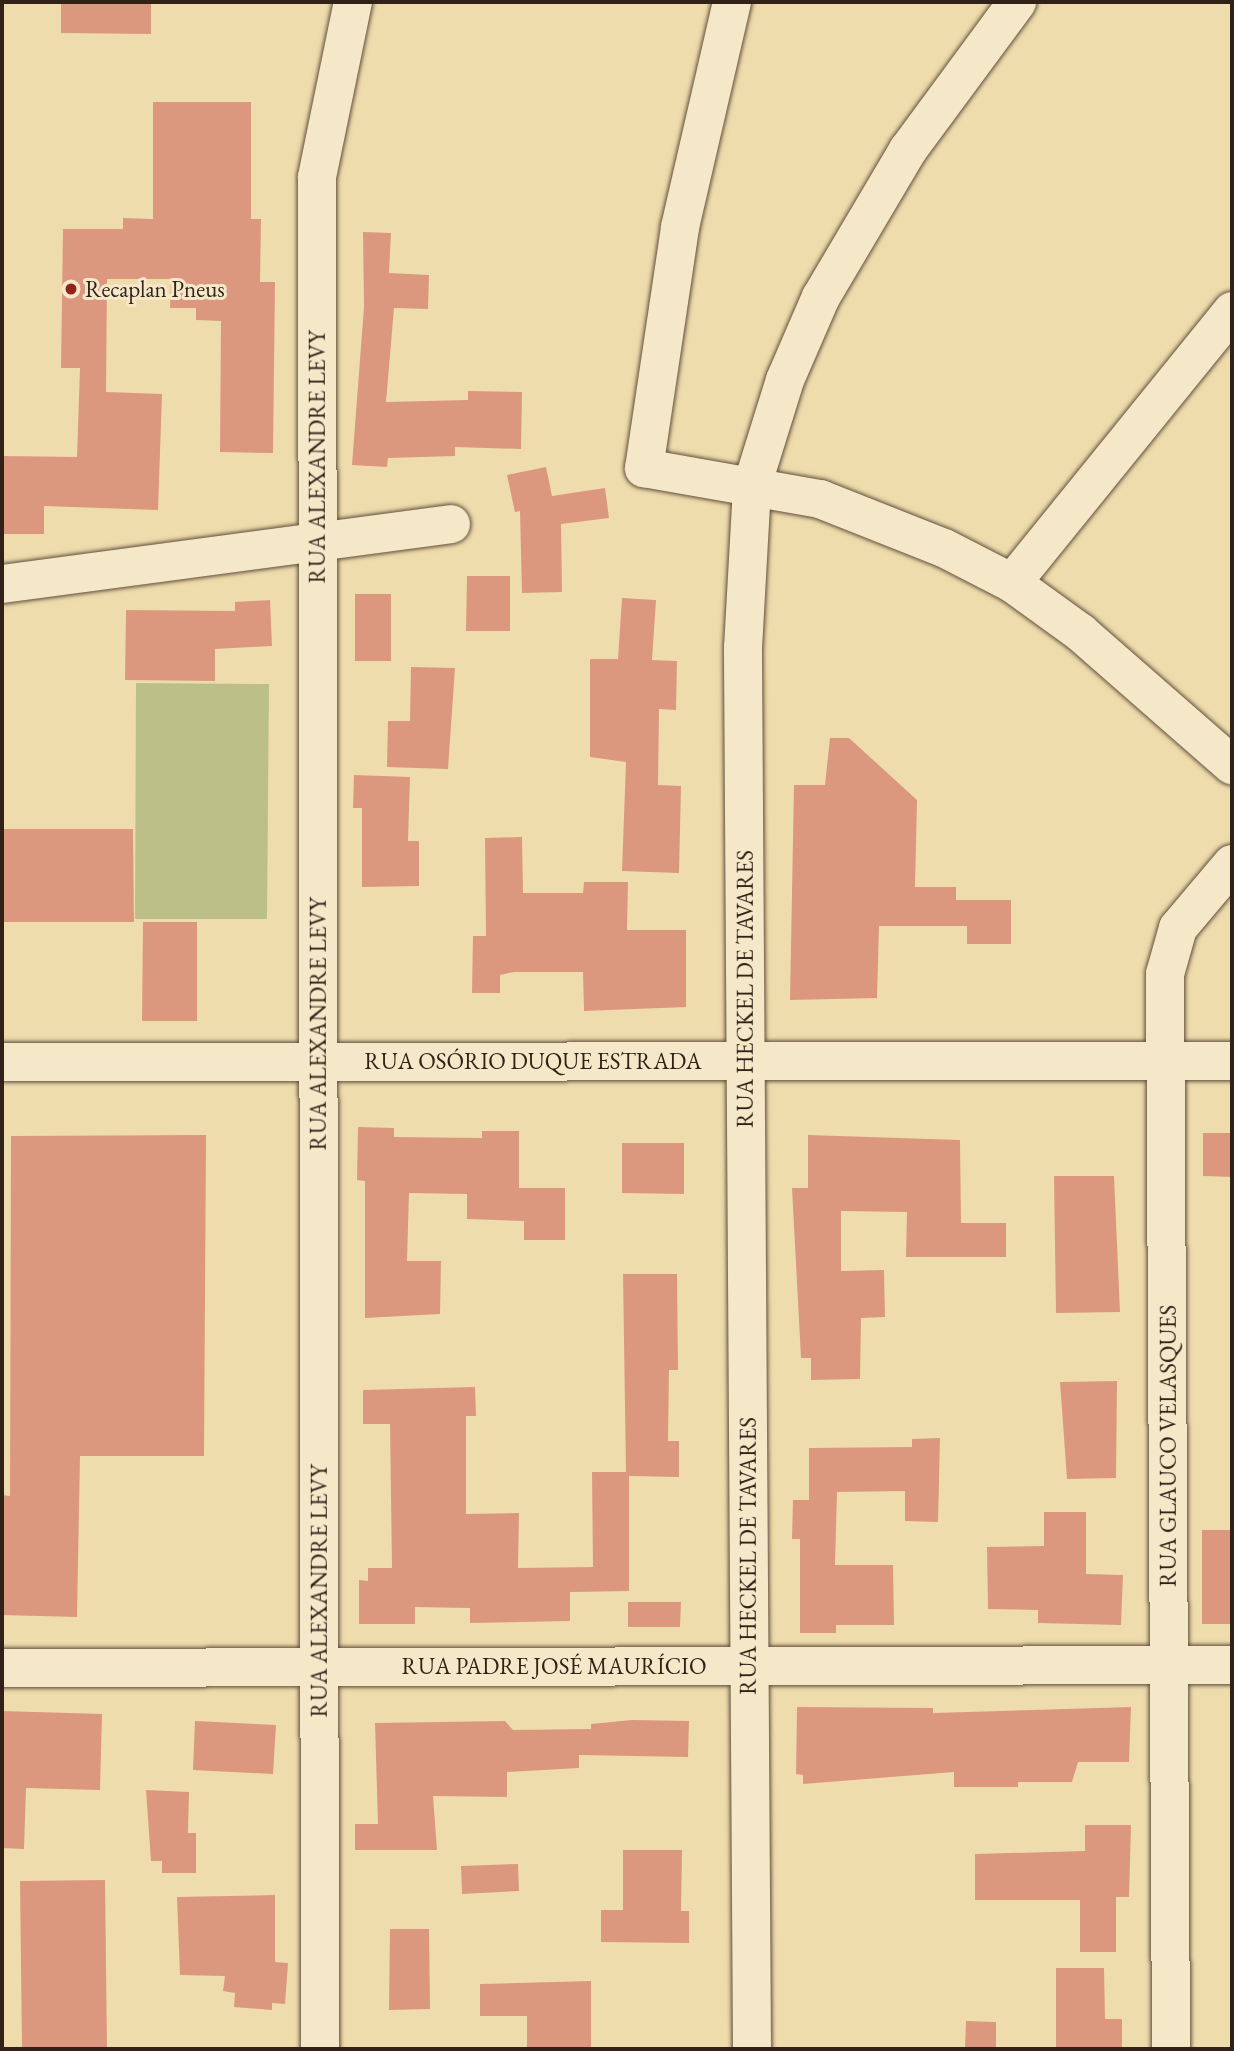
<!DOCTYPE html>
<meta charset="utf-8">
<style>
body{margin:0}
#map{position:relative;width:1234px;height:2051px;overflow:hidden;background:#efdcac;font-family:"EB Garamond",serif}
div>[style]{position:absolute}
.green>*{inset:0;background:#bcbf87}
.building>*{inset:0;background:#dc987f}
.roads{filter:drop-shadow(0 0 2px #61503d) drop-shadow(0 0 2px #61503d)}
.minor>*{height:38px;margin:-19px;padding:0 19px;transform-origin:19px;border-radius:19px;background:#f5e8c9}
.dots>*{width:19px;height:19px;translate:-50% -50%;box-sizing:border-box;border:4px solid #f5e8c9;border-radius:50%}
span{translate:-50% -50%;white-space:nowrap;text-align:center;line-height:1.15;-webkit-text-stroke:6px #f5e8c9;paint-order:stroke}
.poi-label{font-size:23px;color:#322118}
.left{translate:0 -50%;text-align:left}
.street-label{font-size:23px;color:#322118}
.frame{position:absolute;inset:0;border:4px solid #322118;pointer-events:none}
</style>
<div id="map">
<div class="green">
<div style="clip-path:polygon(136px 683px,269px 684px,267px 919px,135px 919px)"></div>
</div>
<div class="building">
<div style="clip-path:polygon(61px 2px,151px 2px,151px 34px,61px 33px)"></div>
<div style="clip-path:polygon(153px 102px,251px 102px,251px 219px,261px 219px,260px 282px,275px 282px,273px 453px,220px 452px,221px 321px,196px 320px,196px 308px,170px 308px,171px 279px,107px 279px,106px 392px,162px 394px,158px 510px,44px 506px,44px 534px,2px 534px,2px 456px,77px 457px,80px 368px,61px 368px,63px 229px,123px 229px,123px 218px,153px 219px)"></div>
<div style="clip-path:polygon(363px 232px,391px 233px,389px 273px,429px 275px,428px 309px,394px 308px,386px 402px,468px 400px,468px 391px,522px 392px,521px 449px,455px 447px,455px 456px,388px 458px,387px 467px,352px 465px,364px 307px)"></div>
<div style="clip-path:polygon(546px 467px,552px 496px,605px 488px,609px 518px,561px 524px,562px 592px,522px 593px,520px 511px,515px 512px,507px 475px)"></div>
<div style="clip-path:polygon(467px 576px,510px 576px,510px 631px,466px 631px)"></div>
<div style="clip-path:polygon(355px 594px,391px 594px,391px 661px,355px 661px)"></div>
<div style="clip-path:polygon(622px 598px,656px 600px,652px 660px,677px 661px,676px 710px,659px 709px,658px 785px,681px 786px,679px 873px,622px 871px,626px 762px,590px 757px,590px 659px,618px 659px)"></div>
<div style="clip-path:polygon(270px 600px,272px 646px,215px 649px,215px 681px,125px 680px,126px 610px,235px 611px,235px 602px)"></div>
<div style="clip-path:polygon(411px 667px,455px 668px,448px 769px,387px 767px,388px 721px,410px 721px)"></div>
<div style="clip-path:polygon(830px 738px,849px 738px,917px 800px,915px 887px,956px 887px,956px 900px,1011px 900px,1011px 944px,967px 944px,967px 926px,879px 926px,877px 998px,790px 1000px,794px 785px,825px 785px)"></div>
<div style="clip-path:polygon(354px 775px,410px 777px,408px 841px,419px 841px,419px 886px,362px 887px,362px 808px,353px 808px)"></div>
<div style="clip-path:polygon(2px 829px,133px 829px,134px 922px,2px 922px)"></div>
<div style="clip-path:polygon(522px 837px,523px 893px,583px 893px,584px 882px,628px 882px,627px 930px,686px 930px,686px 1007px,584px 1011px,583px 972px,514px 972px,500px 975px,500px 993px,472px 993px,473px 936px,486px 936px,485px 838px)"></div>
<div style="clip-path:polygon(143px 922px,197px 922px,197px 1021px,142px 1021px)"></div>
<div style="clip-path:polygon(358px 1127px,394px 1128px,394px 1137px,482px 1138px,482px 1131px,519px 1131px,519px 1188px,565px 1188px,565px 1240px,524px 1240px,524px 1221px,467px 1219px,467px 1194px,409px 1193px,407px 1261px,441px 1261px,440px 1314px,365px 1318px,365px 1181px,357px 1180px)"></div>
<div style="clip-path:polygon(1203px 1133px,1232px 1133px,1232px 1177px,1203px 1176px)"></div>
<div style="clip-path:polygon(206px 1135px,204px 1456px,80px 1456px,77px 1617px,2px 1615px,2px 1495px,10px 1496px,11px 1136px)"></div>
<div style="clip-path:polygon(808px 1135px,960px 1140px,961px 1223px,1006px 1223px,1006px 1257px,906px 1257px,907px 1212px,841px 1211px,841px 1271px,884px 1270px,885px 1317px,861px 1318px,860px 1379px,811px 1380px,811px 1358px,801px 1358px,792px 1188px,808px 1188px)"></div>
<div style="clip-path:polygon(622px 1143px,684px 1143px,684px 1194px,622px 1193px)"></div>
<div style="clip-path:polygon(1054px 1176px,1114px 1176px,1120px 1312px,1056px 1313px)"></div>
<div style="clip-path:polygon(623px 1274px,677px 1274px,678px 1370px,669px 1370px,668px 1441px,679px 1441px,679px 1477px,629px 1476px,629px 1591px,570px 1592px,570px 1621px,470px 1623px,470px 1608px,415px 1607px,415px 1624px,359px 1624px,359px 1580px,368px 1581px,368px 1568px,392px 1568px,390px 1424px,363px 1424px,363px 1390px,475px 1387px,476px 1416px,466px 1416px,466px 1514px,519px 1513px,518px 1568px,593px 1567px,592px 1472px,626px 1472px)"></div>
<div style="clip-path:polygon(1117px 1381px,1116px 1478px,1067px 1479px,1060px 1382px)"></div>
<div style="clip-path:polygon(940px 1438px,938px 1522px,905px 1521px,905px 1491px,837px 1492px,835px 1565px,893px 1565px,894px 1625px,836px 1625px,836px 1633px,800px 1633px,800px 1539px,792px 1539px,793px 1500px,809px 1500px,809px 1448px,912px 1447px,912px 1439px)"></div>
<div style="clip-path:polygon(1044px 1512px,1086px 1512px,1086px 1574px,1123px 1575px,1121px 1625px,1038px 1623px,1038px 1610px,988px 1609px,987px 1547px,1044px 1546px)"></div>
<div style="clip-path:polygon(1202px 1530px,1232px 1530px,1232px 1624px,1202px 1624px)"></div>
<div style="clip-path:polygon(628px 1602px,681px 1602px,680px 1627px,628px 1627px)"></div>
<div style="clip-path:polygon(797px 1707px,933px 1708px,933px 1713px,1131px 1707px,1129px 1762px,1078px 1762px,1072px 1782px,1018px 1782px,1018px 1787px,954px 1787px,954px 1772px,803px 1784px,803px 1775px,796px 1774px)"></div>
<div style="clip-path:polygon(2px 1711px,102px 1714px,100px 1790px,26px 1788px,24px 1849px,2px 1848px)"></div>
<div style="clip-path:polygon(632px 1720px,689px 1721px,688px 1757px,579px 1755px,579px 1768px,507px 1772px,507px 1797px,433px 1796px,437px 1850px,355px 1850px,355px 1824px,378px 1824px,375px 1723px,505px 1721px,513px 1730px,591px 1729px,591px 1724px)"></div>
<div style="clip-path:polygon(195px 1721px,276px 1725px,273px 1774px,193px 1770px)"></div>
<div style="clip-path:polygon(146px 1790px,189px 1792px,188px 1833px,196px 1833px,196px 1873px,162px 1873px,162px 1861px,151px 1861px)"></div>
<div style="clip-path:polygon(1085px 1825px,1131px 1825px,1129px 1897px,1116px 1897px,1116px 1952px,1080px 1952px,1080px 1900px,975px 1900px,975px 1854px,1085px 1851px)"></div>
<div style="clip-path:polygon(623px 1850px,682px 1850px,681px 1911px,689px 1911px,689px 1943px,601px 1942px,601px 1910px,623px 1910px)"></div>
<div style="clip-path:polygon(518px 1864px,519px 1891px,462px 1894px,461px 1866px)"></div>
<div style="clip-path:polygon(105px 1880px,107px 2049px,22px 2049px,20px 1881px)"></div>
<div style="clip-path:polygon(275px 1895px,275px 1962px,288px 1963px,285px 2004px,272px 2003px,272px 2010px,234px 2007px,235px 1993px,223px 1991px,225px 1976px,180px 1975px,177px 1897px)"></div>
<div style="clip-path:polygon(390px 1929px,429px 1929px,430px 2009px,389px 2010px)"></div>
<div style="clip-path:polygon(1056px 1968px,1104px 1968px,1105px 2019px,1122px 2019px,1122px 2049px,1056px 2049px)"></div>
<div style="clip-path:polygon(591px 1981px,591px 2049px,527px 2049px,527px 2016px,480px 2016px,480px 1984px)"></div>
<div style="clip-path:polygon(966px 2021px,996px 2022px,996px 2049px,965px 2049px)"></div>
</div>
<div class="roads">
<div class="minor">
<div style="left:732px;top:2px;width:232px;rotate:103deg"></div>
<div style="left:680px;top:228px;width:243px;rotate:98.5deg"></div>
<div style="left:644px;top:468px;width:179px;rotate:10deg"></div>
<div style="left:820px;top:499px;width:133px;rotate:21.6deg"></div>
<div style="left:944px;top:548px;width:76px;rotate:27.2deg"></div>
<div style="left:1012px;top:583px;width:85px;rotate:35.9deg"></div>
<div style="left:1081px;top:633px;width:201px;rotate:41.2deg"></div>
<div style="left:1012px;top:583px;width:350px;rotate:-51deg"></div>
<div style="left:2px;top:584px;width:453px;rotate:-7.6deg"></div>
<div style="left:2px;top:1062px;width:1230px;rotate:-0.05deg"></div>
<div style="left:2px;top:1668px;width:1230px;rotate:-0.14deg"></div>
<div style="left:320px;top:2049px;width:1872px;rotate:-90.09deg"></div>
<div style="left:317px;top:177px;width:179px;rotate:-78.4deg"></div>
<div style="left:752px;top:2049px;width:1401px;rotate:-90.37deg"></div>
<div style="left:743px;top:648px;width:162px;rotate:-86.8deg"></div>
<div style="left:752px;top:486px;width:111px;rotate:-72.7deg"></div>
<div style="left:785px;top:380px;width:90px;rotate:-66.6deg"></div>
<div style="left:821px;top:297px;width:171px;rotate:-59.4deg"></div>
<div style="left:908px;top:150px;width:184px;rotate:-53.6deg"></div>
<div style="left:1171px;top:2049px;width:1075px;rotate:-90.32deg"></div>
<div style="left:1165px;top:974px;width:48px;rotate:-74.2deg"></div>
<div style="left:1178px;top:928px;width:84px;rotate:-49.8deg"></div>
</div>
</div>
<div class="dots">
<div style="left:71px;top:289px;background:#8f2418"></div>
</div>
<div class="poi-label">
<span class="left" style="left:85px;top:289px">Recaplan Pneus</span>
</div>
<div class="street-label">
<span style="left:317px;top:457px;rotate:-90deg">RUA ALEXANDRE LEVY</span>
<span style="left:745px;top:989px;rotate:-90deg">RUA HECKEL DE TAVARES</span>
<span style="left:318px;top:1024px;rotate:-90deg">RUA ALEXANDRE LEVY</span>
<span style="left:533px;top:1061px">RUA OSÓRIO DUQUE ESTRADA</span>
<span style="left:1168px;top:1446px;rotate:-90deg">RUA GLAUCO VELASQUES</span>
<span style="left:748px;top:1556px;rotate:-90deg">RUA HECKEL DE TAVARES</span>
<span style="left:319px;top:1591px;rotate:-90deg">RUA ALEXANDRE LEVY</span>
<span style="left:554px;top:1666px">RUA PADRE JOSÉ MAURÍCIO</span>
</div>
<div class="frame"></div>
</div>
